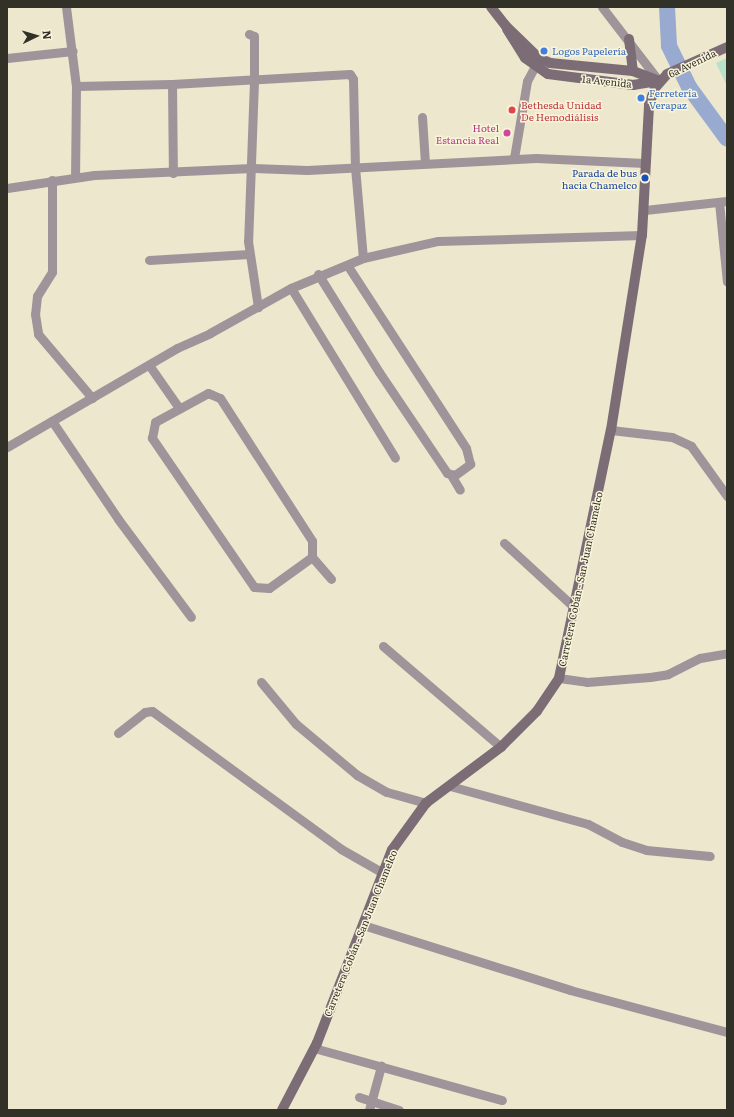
<!DOCTYPE html>
<meta charset="utf-8">
<style>
body{margin:0}
#map{position:relative;width:734px;height:1117px;overflow:hidden;background:#ece7cd;font-family:Literata,serif}
div>[style]{position:absolute}
.green>*{inset:0;background:#b9e0ca}
.river>*{height:16px;margin:-8px;padding:0 8px;transform-origin:8px;border-radius:8px;background:#98aacf}
.street>*{height:9px;margin:-4.5px;padding:0 4.5px;transform-origin:4.5px;border-radius:4.5px;background:#9f9499}
.secondary>*{height:10px;margin:-5px;padding:0 5px;transform-origin:5px;border-radius:5px;background:#7c6c75}
.dots>*{width:11px;height:11px;translate:-50% -50%;box-sizing:border-box;border:2px solid #f9f4da;border-radius:50%}
span{translate:-50% -50%;white-space:nowrap;text-align:center;line-height:1.15;-webkit-text-stroke:3px #f9f4da;paint-order:stroke}
.shop-label{font-size:10px;color:#366cbe}
.left{translate:0 -50%;text-align:left}
.street-label{font-size:10px;color:#323127}
.health-label{font-size:10px;color:#be3a42}
.hotel-label{font-size:10px;color:#b23c85}
.right{translate:-100% -50%;text-align:right}
.transit-label{font-size:10px;color:#164399}
.frame{position:absolute;inset:0;border:8px solid #323127;pointer-events:none}
.north{position:absolute;left:16px;top:16px;width:40px;height:40px;-webkit-text-stroke:3px #f9f4da;paint-order:stroke;rotate:85deg;font-size:11px;font-weight:700;line-height:16px;text-align:center;color:#323127}
.north::after{content:'';display:block;margin:auto;width:14px;height:18px;background:#323127;clip-path:polygon(50% 0,100% 100%,50% 72%,0 100%)}
</style>
<div id="map">
<div class="green">
<div style="clip-path:polygon(727px 58px,727px 86px,716px 63px)"></div>
</div>
<div class="river">
<div style="left:667px;top:7px;width:39px;rotate:87deg"></div>
<div style="left:669px;top:46px;width:46px;rotate:64deg"></div>
<div style="left:689px;top:87px;width:64px;rotate:53.8deg"></div>
</div>
<div class="street">
<div style="left:66px;top:7px;width:80px;rotate:82.8deg"></div>
<div style="left:76px;top:86px;width:91px;rotate:90.6deg"></div>
<div style="left:602px;top:7px;width:93px;rotate:52.4deg"></div>
<div style="left:249px;top:34px;width:5px;rotate:22deg"></div>
<div style="left:254px;top:36px;width:45px;rotate:90deg"></div>
<div style="left:254px;top:81px;width:160px;rotate:92.1deg"></div>
<div style="left:248px;top:241px;width:67px;rotate:81.4deg"></div>
<div style="left:7px;top:58px;width:66px;rotate:-6.1deg"></div>
<div style="left:172px;top:84px;width:89px;rotate:89.4deg"></div>
<div style="left:76px;top:86px;width:96px;rotate:-1.2deg"></div>
<div style="left:172px;top:84px;width:178px;rotate:-3.2deg"></div>
<div style="left:350px;top:74px;width:6px;rotate:59deg"></div>
<div style="left:353px;top:79px;width:88px;rotate:88.7deg"></div>
<div style="left:355px;top:167px;width:91px;rotate:85deg"></div>
<div style="left:422px;top:117px;width:46px;rotate:86.3deg"></div>
<div style="left:514px;top:158px;width:78px;rotate:-80.4deg"></div>
<div style="left:527px;top:81px;width:24px;rotate:-62deg"></div>
<div style="left:52px;top:180px;width:92px;rotate:90deg"></div>
<div style="left:52px;top:272px;width:28px;rotate:122deg"></div>
<div style="left:37px;top:296px;width:18px;rotate:96deg"></div>
<div style="left:35px;top:314px;width:20px;rotate:81deg"></div>
<div style="left:38px;top:334px;width:84px;rotate:49.8deg"></div>
<div style="left:7px;top:188px;width:88px;rotate:-8.5deg"></div>
<div style="left:94px;top:175px;width:158px;rotate:-2.5deg"></div>
<div style="left:252px;top:168px;width:55px;rotate:2.1deg"></div>
<div style="left:307px;top:170px;width:229px;rotate:-3deg"></div>
<div style="left:536px;top:158px;width:109px;rotate:2.6deg"></div>
<div style="left:719px;top:202px;width:80px;rotate:84.3deg"></div>
<div style="left:645px;top:210px;width:82px;rotate:-6.3deg"></div>
<div style="left:149px;top:260px;width:100px;rotate:-3.4deg"></div>
<div style="left:318px;top:274px;width:115px;rotate:58.1deg"></div>
<div style="left:379px;top:372px;width:122px;rotate:56deg"></div>
<div style="left:447px;top:473px;width:8px;rotate:14deg"></div>
<div style="left:455px;top:475px;width:19px;rotate:-36deg"></div>
<div style="left:470px;top:464px;width:16px;rotate:-104deg"></div>
<div style="left:466px;top:448px;width:218px;rotate:-123deg"></div>
<div style="left:291px;top:288px;width:199px;rotate:58.5deg"></div>
<div style="left:149px;top:365px;width:52px;rotate:55.1deg"></div>
<div style="left:208px;top:393px;width:13px;rotate:23deg"></div>
<div style="left:220px;top:398px;width:170px;rotate:57.2deg"></div>
<div style="left:312px;top:541px;width:16px;rotate:90deg"></div>
<div style="left:312px;top:557px;width:53px;rotate:144.2deg"></div>
<div style="left:269px;top:588px;width:15px;rotate:-176deg"></div>
<div style="left:254px;top:587px;width:181px;rotate:-124.4deg"></div>
<div style="left:152px;top:438px;width:16px;rotate:-79deg"></div>
<div style="left:155px;top:422px;width:60px;rotate:-28.7deg"></div>
<div style="left:52px;top:421px;width:118px;rotate:56deg"></div>
<div style="left:118px;top:519px;width:122px;rotate:53.3deg"></div>
<div style="left:611px;top:430px;width:61px;rotate:6.5deg"></div>
<div style="left:672px;top:437px;width:21px;rotate:25deg"></div>
<div style="left:691px;top:446px;width:62px;rotate:54.2deg"></div>
<div style="left:7px;top:447px;width:197px;rotate:-30.2deg"></div>
<div style="left:177px;top:348px;width:36px;rotate:-24deg"></div>
<div style="left:210px;top:333px;width:93px;rotate:-29.1deg"></div>
<div style="left:291px;top:288px;width:78px;rotate:-22.6deg"></div>
<div style="left:363px;top:258px;width:77px;rotate:-12.8deg"></div>
<div style="left:438px;top:241px;width:204px;rotate:-1.7deg"></div>
<div style="left:451px;top:475px;width:17px;rotate:59deg"></div>
<div style="left:504px;top:543px;width:96px;rotate:42.5deg"></div>
<div style="left:312px;top:557px;width:29px;rotate:49deg"></div>
<div style="left:383px;top:646px;width:155px;rotate:40.6deg"></div>
<div style="left:559px;top:678px;width:28px;rotate:8deg"></div>
<div style="left:587px;top:682px;width:63px;rotate:-4.5deg"></div>
<div style="left:650px;top:677px;width:18px;rotate:-9deg"></div>
<div style="left:668px;top:674px;width:36px;rotate:-27deg"></div>
<div style="left:700px;top:658px;width:27px;rotate:-10deg"></div>
<div style="left:261px;top:682px;width:55px;rotate:50.2deg"></div>
<div style="left:296px;top:724px;width:80px;rotate:39.9deg"></div>
<div style="left:357px;top:775px;width:34px;rotate:30deg"></div>
<div style="left:387px;top:792px;width:41px;rotate:15.8deg"></div>
<div style="left:118px;top:733px;width:34px;rotate:-38deg"></div>
<div style="left:145px;top:712px;width:7px;rotate:-8deg"></div>
<div style="left:152px;top:711px;width:234px;rotate:36.1deg"></div>
<div style="left:341px;top:849px;width:48px;rotate:29.7deg"></div>
<div style="left:450px;top:786px;width:143px;rotate:15.4deg"></div>
<div style="left:588px;top:824px;width:38px;rotate:28deg"></div>
<div style="left:622px;top:842px;width:25px;rotate:18deg"></div>
<div style="left:646px;top:850px;width:64px;rotate:5.4deg"></div>
<div style="left:363px;top:925px;width:217px;rotate:17.4deg"></div>
<div style="left:570px;top:990px;width:163px;rotate:15deg"></div>
<div style="left:314px;top:1048px;width:195px;rotate:15.5deg"></div>
<div style="left:359px;top:1097px;width:42px;rotate:18deg"></div>
<div style="left:369px;top:1110px;width:46px;rotate:-74.7deg"></div>
</div>
<div class="secondary">
<div style="left:491px;top:7px;width:24px;rotate:52deg"></div>
<div style="left:506px;top:26px;width:46px;rotate:44.1deg"></div>
<div style="left:539px;top:58px;width:12px;rotate:24deg"></div>
<div style="left:550px;top:63px;width:83px;rotate:5.5deg"></div>
<div style="left:633px;top:71px;width:28px;rotate:21deg"></div>
<div style="left:507px;top:29px;width:34px;rotate:58deg"></div>
<div style="left:525px;top:58px;width:28px;rotate:35deg"></div>
<div style="left:548px;top:74px;width:86px;rotate:7.4deg"></div>
<div style="left:633px;top:85px;width:26px;rotate:-9deg"></div>
<div style="left:629px;top:39px;width:32px;rotate:83deg"></div>
<div style="left:282px;top:1110px;width:76px;rotate:-62.4deg"></div>
<div style="left:317px;top:1043px;width:207px;rotate:-68.8deg"></div>
<div style="left:392px;top:850px;width:58px;rotate:-54.1deg"></div>
<div style="left:426px;top:803px;width:94px;rotate:-36.7deg"></div>
<div style="left:501px;top:747px;width:51px;rotate:-45deg"></div>
<div style="left:537px;top:711px;width:40px;rotate:-56deg"></div>
<div style="left:559px;top:678px;width:253px;rotate:-78.2deg"></div>
<div style="left:611px;top:430px;width:197px;rotate:-81deg"></div>
<div style="left:642px;top:235px;width:130px;rotate:-86.9deg"></div>
<div style="left:649px;top:105px;width:18px;rotate:-71deg"></div>
<div style="left:655px;top:88px;width:18px;rotate:-49deg"></div>
<div style="left:667px;top:74px;width:66px;rotate:-24.2deg"></div>
</div>
<div class="dots">
<div style="left:544px;top:51px;background:#3f7fe0"></div>
<div style="left:641px;top:98px;background:#3f7fe0"></div>
<div style="left:512px;top:110px;background:#e0444e"></div>
<div style="left:507px;top:133px;background:#d1479c"></div>
<div style="left:645px;top:178px;background:#1a4fb4"></div>
</div>
<div class="shop-label">
<span class="left" style="left:552px;top:51px">Logos Papelería</span>
<span class="left" style="left:649px;top:98px">Ferretería<br>Verapaz</span>
</div>
<div class="street-label">
<span style="left:692px;top:63px;rotate:-26deg">6a Avenida</span>
<span style="left:607px;top:81px;rotate:6deg">1a Avenida</span>
<span style="left:580px;top:579px;rotate:-78deg">Carretera Cobán - San Juan Chamelco</span>
<span style="left:360px;top:933px;rotate:-68deg">Carretera Cobán - San Juan Chamelco</span>
</div>
<div class="health-label">
<span class="left" style="left:521px;top:110px">Bethesda Unidad<br>De Hemodiálisis</span>
</div>
<div class="hotel-label">
<span class="right" style="left:499px;top:133px">Hotel<br>Estancia Real</span>
</div>
<div class="transit-label">
<span class="right" style="left:637px;top:178px">Parada de bus<br>hacia Chamelco</span>
</div>
<div class="frame"></div>
<div class="north">N</div>
</div>
